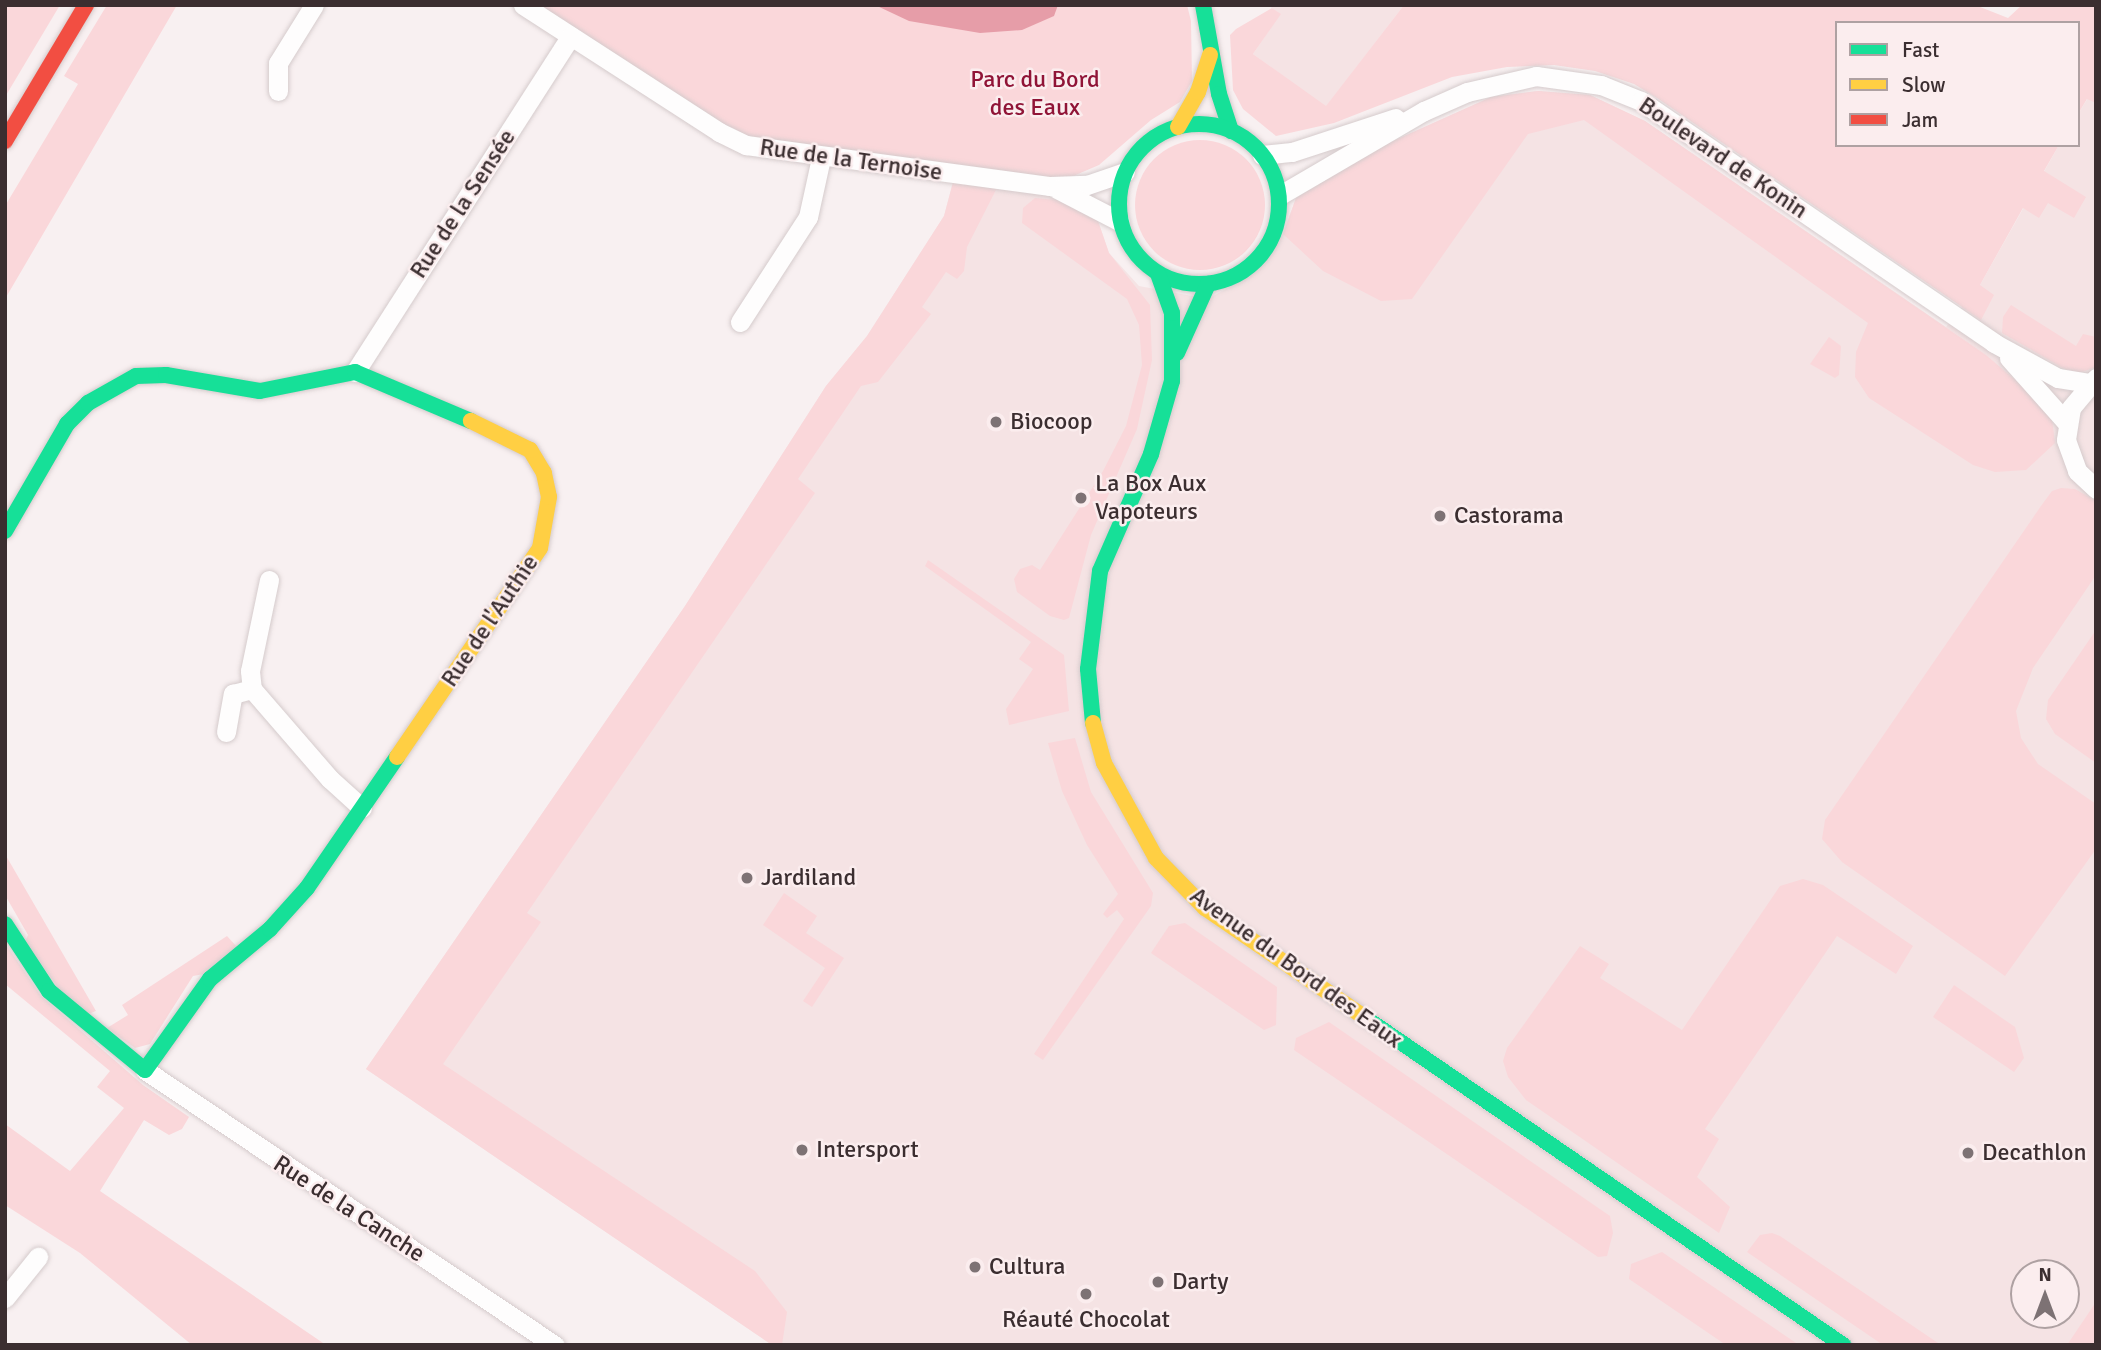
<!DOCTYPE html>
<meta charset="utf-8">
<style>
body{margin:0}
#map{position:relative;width:2101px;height:1350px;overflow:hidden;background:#f8f0f1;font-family:Signika,sans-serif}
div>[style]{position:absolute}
.built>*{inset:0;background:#f5e3e4}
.green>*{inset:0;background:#fad7da}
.round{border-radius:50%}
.water>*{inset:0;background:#e69da8}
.roads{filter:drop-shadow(0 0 2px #d5cbcc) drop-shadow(0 0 2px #d5cbcc)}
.street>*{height:19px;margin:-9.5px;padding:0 9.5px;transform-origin:9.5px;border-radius:9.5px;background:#fefdfd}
.fast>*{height:16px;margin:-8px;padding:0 8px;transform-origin:8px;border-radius:8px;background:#16e098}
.fast>.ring{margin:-8px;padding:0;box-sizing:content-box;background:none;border:16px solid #16e098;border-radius:50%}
.slow>*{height:16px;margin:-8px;padding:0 8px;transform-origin:8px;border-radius:8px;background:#ffcf43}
.jam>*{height:16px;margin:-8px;padding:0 8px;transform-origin:8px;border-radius:8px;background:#f24e42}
.dots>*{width:19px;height:19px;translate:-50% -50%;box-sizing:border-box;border:4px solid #fbedee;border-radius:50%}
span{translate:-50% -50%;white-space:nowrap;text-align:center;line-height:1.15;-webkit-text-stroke:5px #fbedee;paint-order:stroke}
.park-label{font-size:24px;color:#901437}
.street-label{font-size:24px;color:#3b2e30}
.poi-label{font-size:24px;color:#3b2e30}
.left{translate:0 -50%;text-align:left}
.frame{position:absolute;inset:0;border:7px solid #3b2e30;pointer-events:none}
.legend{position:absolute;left:1835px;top:21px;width:245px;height:126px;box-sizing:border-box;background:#fbedee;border:2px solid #aea1a2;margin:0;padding:9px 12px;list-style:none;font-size:21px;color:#3b2e30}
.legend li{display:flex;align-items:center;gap:14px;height:35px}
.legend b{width:35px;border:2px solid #aea1a2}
.north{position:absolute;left:2010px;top:1259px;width:70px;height:70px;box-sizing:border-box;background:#fbedee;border:2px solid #aea1a2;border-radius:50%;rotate:0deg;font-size:19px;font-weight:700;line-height:28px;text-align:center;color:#3b2e30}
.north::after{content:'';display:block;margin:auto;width:24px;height:32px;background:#7d7274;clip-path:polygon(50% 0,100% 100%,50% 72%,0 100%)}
</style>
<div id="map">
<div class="built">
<div style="clip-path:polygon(1268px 5px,1404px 5px,1326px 107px,1253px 54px,1280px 14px)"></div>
<div style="clip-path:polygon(evenodd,2096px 85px,2096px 1345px,772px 1345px,366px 1069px,685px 606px,826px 386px,867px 336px,944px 216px,955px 174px,1050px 186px,1098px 221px,1109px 253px,1139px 286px,1208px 299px,1253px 274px,1283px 234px,1296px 198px,1491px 97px,1538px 91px,1590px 95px,1645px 121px,1946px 327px,1980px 285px,2059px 145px,2078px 145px,2078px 114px,2096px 85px,2024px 1273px,2066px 1273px,2066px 1315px,2024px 1315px,2024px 1273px)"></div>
</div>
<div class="green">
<div style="clip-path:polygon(5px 5px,60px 5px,5px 97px)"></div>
<div style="clip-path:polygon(107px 5px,177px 5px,5px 299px,5px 206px,78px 84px,64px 76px)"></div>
<div style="clip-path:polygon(523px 5px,1187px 5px,1191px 21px,1192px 81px,1180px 102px,1151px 120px,1099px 165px,1050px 186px,1001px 180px,967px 247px,964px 271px,957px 279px,946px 272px,922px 307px,931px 314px,878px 382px,861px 386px,798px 479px,815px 493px,527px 913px,541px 922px,443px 1064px,755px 1271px,787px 1312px,782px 1345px,772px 1345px,366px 1069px,685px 606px,826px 386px,867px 336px,944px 216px,955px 175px,746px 145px)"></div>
<div style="clip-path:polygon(1404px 5px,1975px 5px,2008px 18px,2022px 5px,2096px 5px,2096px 103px,2087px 99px,2078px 114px,2078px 23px,1837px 23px,1837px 145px,2059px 145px,2044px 171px,2086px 197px,2074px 218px,2048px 203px,2039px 218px,2023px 208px,1980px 285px,1994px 295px,1981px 320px,1657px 98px,1634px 84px,1595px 71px,1554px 65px,1507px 67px,1452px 77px,1334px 123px,1276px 136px,1243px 109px,1233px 90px,1230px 35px,1236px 29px,1272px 8px,1281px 14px,1253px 54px,1326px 106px)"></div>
<div style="clip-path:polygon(1538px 91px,1590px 95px,1645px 121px,1986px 355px,2051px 411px,2055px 443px,2026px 470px,1995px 472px,1973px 465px,1869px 398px,1855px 377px,1856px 352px,1868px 323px,1584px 120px,1528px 134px,1412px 299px,1381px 301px,1323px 271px,1283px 234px,1296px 198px,1373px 150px,1491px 97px)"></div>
<div class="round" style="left:1135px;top:140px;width:130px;height:130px"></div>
<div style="clip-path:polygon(1035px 198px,1066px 201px,1098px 221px,1109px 253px,1150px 305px,1152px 360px,1137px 429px,1091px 535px,1069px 618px,1064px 620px,1050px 616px,1017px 592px,1014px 579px,1020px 569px,1032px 565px,1040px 570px,1103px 471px,1126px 426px,1142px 365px,1139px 325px,1127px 299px,1022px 223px,1023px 208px)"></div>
<div style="clip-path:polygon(2011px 305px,2076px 346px,2083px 334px,2096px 337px,2096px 367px,2079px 373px,2063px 368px,2002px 333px,2003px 317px)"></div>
<div style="clip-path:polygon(1829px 337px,1841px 346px,1839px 375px,1835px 378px,1810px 364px)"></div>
<div style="clip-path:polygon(2061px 488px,2075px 489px,2096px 501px,2096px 575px,2033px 668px,2016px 711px,2021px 738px,2038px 764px,2096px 804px,2096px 849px,2005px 976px,1842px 862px,1822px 839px,1825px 820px,2041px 506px,2052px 491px)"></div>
<div style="clip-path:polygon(928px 560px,1064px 655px,1069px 711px,1009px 725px,1006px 709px,1033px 669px,1019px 659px,1031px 642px,925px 566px)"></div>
<div style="clip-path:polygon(2096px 630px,2096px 763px,2055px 734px,2046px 719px,2048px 700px)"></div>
<div style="clip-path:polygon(1075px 738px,1091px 792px,1153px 893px,1151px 906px,1043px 1060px,1034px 1054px,1124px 919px,1117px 910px,1107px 918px,1103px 914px,1118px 894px,1087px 845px,1062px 791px,1048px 743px)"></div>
<div style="clip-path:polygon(5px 854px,34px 904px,96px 1011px,88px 1014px,62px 993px,25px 942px,28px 935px,5px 895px)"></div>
<div style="clip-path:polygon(1803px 879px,1823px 885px,1913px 946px,1896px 974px,1837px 936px,1705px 1129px,1719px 1139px,1697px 1177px,1730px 1207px,1719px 1233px,1526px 1100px,1508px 1077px,1503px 1061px,1507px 1048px,1580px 946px,1609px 964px,1600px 978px,1682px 1030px,1780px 886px)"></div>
<div style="clip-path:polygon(784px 893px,817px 916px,806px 933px,844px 958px,812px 1007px,803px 1001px,825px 968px,763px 925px)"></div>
<div style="clip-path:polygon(1185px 923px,1277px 987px,1276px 1025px,1264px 1030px,1151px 953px,1169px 926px)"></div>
<div style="clip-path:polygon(227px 936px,237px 947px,204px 974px,193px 976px,150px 1044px,135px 1048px,107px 1028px,128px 1015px,122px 1005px)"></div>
<div style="clip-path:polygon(5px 943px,41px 996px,143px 1085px,189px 1117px,182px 1129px,169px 1135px,144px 1120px,100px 1191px,326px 1345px,192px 1345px,80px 1253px,5px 1205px,5px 1124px,70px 1171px,124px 1108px,97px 1087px,110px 1071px,5px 984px)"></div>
<div style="clip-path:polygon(1954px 985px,2015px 1027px,2024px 1058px,2014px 1072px,1933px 1017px)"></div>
<div style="clip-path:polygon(1329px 1022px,1610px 1216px,1613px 1233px,1607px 1256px,1598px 1257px,1294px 1050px,1296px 1038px)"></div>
<div style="clip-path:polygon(1772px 1233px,1780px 1236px,1941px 1345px,1883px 1345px,1747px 1252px,1760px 1235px)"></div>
<div style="clip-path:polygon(1662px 1252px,1799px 1345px,1726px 1345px,1629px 1279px,1631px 1264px)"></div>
<div style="clip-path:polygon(2096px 1302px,2096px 1345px,2067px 1345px)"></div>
</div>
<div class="water">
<div style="clip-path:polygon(875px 5px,1058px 5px,1054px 16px,1022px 30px,980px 33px,909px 21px)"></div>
</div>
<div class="roads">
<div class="street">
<div style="left:523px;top:5px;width:234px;rotate:32.9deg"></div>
<div style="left:719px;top:132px;width:30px;rotate:26deg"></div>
<div style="left:746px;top:145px;width:307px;rotate:7.7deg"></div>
<div style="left:1050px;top:186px;width:37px;rotate:-2deg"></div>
<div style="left:1087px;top:185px;width:40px;rotate:-18.9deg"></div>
<div style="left:278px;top:91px;width:28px;rotate:-90deg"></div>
<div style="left:278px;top:63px;width:68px;rotate:-58.2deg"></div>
<div style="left:1262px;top:155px;width:30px;rotate:-6deg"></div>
<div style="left:1292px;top:152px;width:109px;rotate:-18.1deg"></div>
<div style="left:1057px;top:189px;width:70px;rotate:27.3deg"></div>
<div style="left:1280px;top:195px;width:167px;rotate:-30.3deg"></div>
<div style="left:1424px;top:111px;width:47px;rotate:-23.8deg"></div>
<div style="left:1467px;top:92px;width:71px;rotate:-13.1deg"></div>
<div style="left:1536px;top:76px;width:66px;rotate:7.9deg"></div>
<div style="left:1601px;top:85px;width:43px;rotate:21.8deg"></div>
<div style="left:1641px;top:101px;width:428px;rotate:34.4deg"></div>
<div style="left:1994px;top:343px;width:73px;rotate:28.7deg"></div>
<div style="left:2058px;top:378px;width:31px;rotate:9deg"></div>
<div style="left:740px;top:322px;width:125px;rotate:-57.1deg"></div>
<div style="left:808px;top:217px;width:60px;rotate:-77.6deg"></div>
<div style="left:2009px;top:358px;width:87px;rotate:48.3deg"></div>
<div style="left:355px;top:372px;width:399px;rotate:-57.3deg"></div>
<div style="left:2096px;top:378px;width:39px;rotate:130deg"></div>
<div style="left:2071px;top:408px;width:32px;rotate:99deg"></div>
<div style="left:2066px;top:440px;width:33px;rotate:70deg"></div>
<div style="left:2077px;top:471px;width:26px;rotate:43deg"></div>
<div style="left:269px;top:580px;width:93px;rotate:101.8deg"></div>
<div style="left:250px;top:671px;width:18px;rotate:84deg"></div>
<div style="left:252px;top:689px;width:119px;rotate:49.1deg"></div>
<div style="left:330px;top:779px;width:43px;rotate:42.2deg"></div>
<div style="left:226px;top:732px;width:39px;rotate:-80deg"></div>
<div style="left:233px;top:694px;width:20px;rotate:-15deg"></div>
<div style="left:145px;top:1070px;width:494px;rotate:33.9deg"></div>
<div style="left:5px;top:1298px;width:53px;rotate:-51.2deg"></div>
</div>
<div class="fast">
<div style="left:1203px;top:5px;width:90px;rotate:79.8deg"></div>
<div style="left:1219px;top:94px;width:39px;rotate:72deg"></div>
<div class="ring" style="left:1119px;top:124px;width:144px;height:144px"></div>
<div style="left:1177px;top:353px;width:76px;rotate:-65.8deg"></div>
<div style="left:5px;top:531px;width:124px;rotate:-59.9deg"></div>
<div style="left:67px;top:424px;width:30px;rotate:-45deg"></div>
<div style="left:88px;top:403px;width:55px;rotate:-29.4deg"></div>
<div style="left:136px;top:376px;width:30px;rotate:-2deg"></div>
<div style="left:166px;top:375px;width:95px;rotate:9.7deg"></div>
<div style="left:260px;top:391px;width:97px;rotate:-11.3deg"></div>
<div style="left:355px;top:372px;width:126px;rotate:22.9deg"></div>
<div style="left:1093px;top:723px;width:54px;rotate:-95.3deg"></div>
<div style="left:1088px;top:669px;width:99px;rotate:-83deg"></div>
<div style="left:1100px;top:571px;width:128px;rotate:-66.4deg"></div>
<div style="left:1151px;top:454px;width:76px;rotate:-74deg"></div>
<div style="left:1172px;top:381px;width:68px;rotate:-90deg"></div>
<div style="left:1172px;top:313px;width:41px;rotate:-109.7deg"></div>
<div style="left:5px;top:924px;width:80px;rotate:56.7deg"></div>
<div style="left:49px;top:991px;width:124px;rotate:39.5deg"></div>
<div style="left:145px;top:1070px;width:112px;rotate:-54.5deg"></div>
<div style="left:210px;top:979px;width:78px;rotate:-39.8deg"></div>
<div style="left:270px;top:929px;width:55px;rotate:-47.9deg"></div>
<div style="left:307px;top:888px;width:159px;rotate:-55.5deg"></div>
<div style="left:1364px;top:1017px;width:581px;rotate:34.4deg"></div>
</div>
<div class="slow">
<div style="left:1178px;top:127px;width:40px;rotate:-60.3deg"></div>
<div style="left:1198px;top:92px;width:39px;rotate:-72deg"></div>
<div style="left:1093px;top:723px;width:41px;rotate:74.6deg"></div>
<div style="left:1104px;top:763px;width:108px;rotate:61.3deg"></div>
<div style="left:1156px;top:858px;width:70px;rotate:45.6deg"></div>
<div style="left:1205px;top:908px;width:193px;rotate:34.4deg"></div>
<div style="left:397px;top:757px;width:253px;rotate:-55.6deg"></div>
<div style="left:540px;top:548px;width:52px;rotate:-80deg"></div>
<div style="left:549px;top:497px;width:25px;rotate:-102deg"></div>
<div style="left:544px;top:473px;width:27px;rotate:-121deg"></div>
<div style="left:530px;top:450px;width:66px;rotate:-153.8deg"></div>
</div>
<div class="jam">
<div style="left:5px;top:141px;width:158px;rotate:-59.2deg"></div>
</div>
</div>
<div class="dots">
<div style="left:996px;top:422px;background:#7d7274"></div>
<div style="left:1081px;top:498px;background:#7d7274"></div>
<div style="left:1440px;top:516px;background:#7d7274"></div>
<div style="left:747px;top:878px;background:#7d7274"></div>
<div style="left:802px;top:1150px;background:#7d7274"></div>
<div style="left:1968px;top:1153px;background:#7d7274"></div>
<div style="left:975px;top:1267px;background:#7d7274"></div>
<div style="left:1158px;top:1282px;background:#7d7274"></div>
<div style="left:1086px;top:1294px;background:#7d7274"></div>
</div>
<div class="park-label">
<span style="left:1035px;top:94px">Parc du Bord<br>des Eaux</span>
</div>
<div class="street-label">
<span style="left:1723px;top:158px;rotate:34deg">Boulevard de Konin</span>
<span style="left:851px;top:160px;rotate:8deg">Rue de la Ternoise</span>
<span style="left:463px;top:204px;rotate:-57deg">Rue de la Sensée</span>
<span style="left:490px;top:621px;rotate:-56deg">Rue de l'Authie</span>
<span style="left:1296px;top:968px;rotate:36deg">Avenue du Bord des Eaux</span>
<span style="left:349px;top:1209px;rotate:33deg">Rue de la Canche</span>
</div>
<div class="poi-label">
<span class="left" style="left:1010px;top:422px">Biocoop</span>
<span class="left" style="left:1095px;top:498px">La Box Aux<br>Vapoteurs</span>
<span class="left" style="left:1454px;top:516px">Castorama</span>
<span class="left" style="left:761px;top:878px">Jardiland</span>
<span class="left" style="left:816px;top:1150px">Intersport</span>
<span class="left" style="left:1982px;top:1153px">Decathlon</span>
<span class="left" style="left:989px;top:1267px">Cultura</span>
<span class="left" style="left:1172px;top:1282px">Darty</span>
<span style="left:1086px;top:1320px">Réauté Chocolat</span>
</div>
<div class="frame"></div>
<ul class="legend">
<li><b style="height:9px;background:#16e098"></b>Fast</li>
<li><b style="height:9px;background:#ffcf43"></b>Slow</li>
<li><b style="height:9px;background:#f24e42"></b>Jam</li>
</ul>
<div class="north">N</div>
</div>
